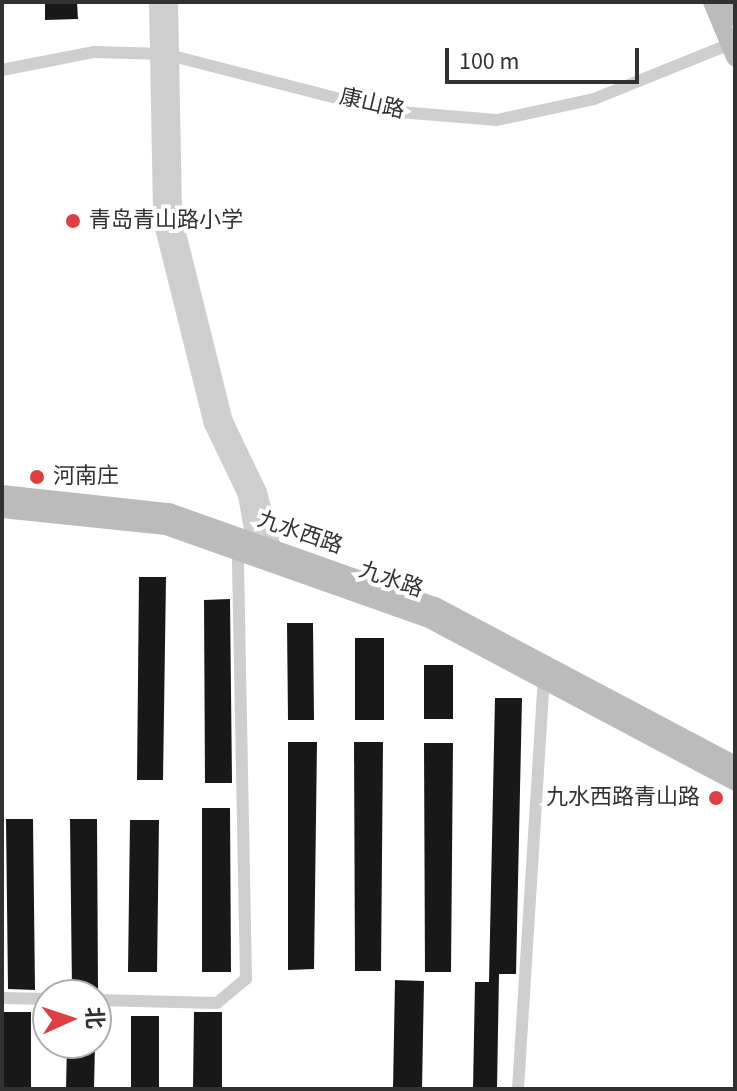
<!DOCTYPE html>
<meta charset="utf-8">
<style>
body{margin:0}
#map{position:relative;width:737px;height:1091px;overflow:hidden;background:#fff;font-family:"Source Sans 3","Noto Sans SC",sans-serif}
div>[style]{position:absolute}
.building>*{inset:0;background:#181818}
.minor>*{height:12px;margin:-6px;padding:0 6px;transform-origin:6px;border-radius:6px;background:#cecece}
.tertiary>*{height:16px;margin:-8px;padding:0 8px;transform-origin:8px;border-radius:8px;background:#cecece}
.secondary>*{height:18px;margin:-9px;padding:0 9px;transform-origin:9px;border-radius:9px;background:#bbb}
.dots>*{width:22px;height:22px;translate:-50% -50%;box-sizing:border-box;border:4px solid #fff;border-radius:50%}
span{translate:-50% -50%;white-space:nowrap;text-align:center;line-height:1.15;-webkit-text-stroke:8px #fff;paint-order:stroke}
.street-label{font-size:22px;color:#313131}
.poi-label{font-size:22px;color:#313131}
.left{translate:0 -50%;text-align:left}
.right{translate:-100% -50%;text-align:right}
.frame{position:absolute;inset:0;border:4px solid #313131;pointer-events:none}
.north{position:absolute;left:32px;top:979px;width:80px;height:80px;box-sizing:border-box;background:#fff;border:2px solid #adadad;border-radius:50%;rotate:87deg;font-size:22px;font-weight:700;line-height:32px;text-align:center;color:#313131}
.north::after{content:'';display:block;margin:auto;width:28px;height:36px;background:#dc4043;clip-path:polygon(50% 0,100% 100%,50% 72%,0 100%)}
.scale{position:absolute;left:445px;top:48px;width:194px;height:36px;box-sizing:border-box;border:4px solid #313131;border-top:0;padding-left:10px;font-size:24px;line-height:28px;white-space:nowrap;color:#313131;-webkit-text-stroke:6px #fff;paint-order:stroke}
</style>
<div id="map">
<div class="building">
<div style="clip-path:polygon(45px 2px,77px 2px,78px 19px,45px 20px)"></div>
<div style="clip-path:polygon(139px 577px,166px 577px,163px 780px,137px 780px)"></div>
<div style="clip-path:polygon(230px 599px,232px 783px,205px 783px,204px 600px)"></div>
<div style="clip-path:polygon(287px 623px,313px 623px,314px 720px,288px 720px)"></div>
<div style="clip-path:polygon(355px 638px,384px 638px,384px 720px,355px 720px)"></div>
<div style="clip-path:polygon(424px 665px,453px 665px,453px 719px,424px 719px)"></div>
<div style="clip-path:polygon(495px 698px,522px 698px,516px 974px,499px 974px,497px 1089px,473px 1089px,475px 982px,489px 982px)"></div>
<div style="clip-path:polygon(288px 742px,317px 742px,314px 969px,288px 970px)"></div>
<div style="clip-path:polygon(354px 742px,383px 742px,381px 971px,355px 971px)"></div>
<div style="clip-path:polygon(424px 743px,453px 743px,451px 972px,425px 972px)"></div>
<div style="clip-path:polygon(202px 808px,230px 808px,231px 972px,202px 972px)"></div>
<div style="clip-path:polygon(6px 819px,33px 819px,35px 990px,8px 989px)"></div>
<div style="clip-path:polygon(70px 819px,97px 819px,98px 990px,72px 991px)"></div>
<div style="clip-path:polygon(130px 820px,159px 820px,157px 972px,128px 972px)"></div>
<div style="clip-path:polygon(395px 980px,424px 981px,422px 1089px,393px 1089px)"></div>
<div style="clip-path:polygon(4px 1012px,31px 1012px,31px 1089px,3px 1089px)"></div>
<div style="clip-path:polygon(194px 1012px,222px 1012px,222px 1089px,193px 1089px)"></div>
<div style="clip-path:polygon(131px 1016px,159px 1016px,159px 1089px,131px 1089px)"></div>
<div style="clip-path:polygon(67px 1043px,95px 1043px,94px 1089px,66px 1089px)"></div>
</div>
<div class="minor">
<div style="left:2px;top:70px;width:94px;rotate:-11.1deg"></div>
<div style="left:94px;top:52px;width:71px;rotate:1.6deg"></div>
<div style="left:165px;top:54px;width:229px;rotate:14.4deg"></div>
<div style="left:387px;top:111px;width:110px;rotate:4.7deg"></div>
<div style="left:497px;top:120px;width:99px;rotate:-12.2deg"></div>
<div style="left:594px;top:99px;width:152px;rotate:-22deg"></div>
<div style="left:2px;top:998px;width:46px;rotate:1.2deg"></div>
<div style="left:96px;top:1000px;width:121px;rotate:1.4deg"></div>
<div style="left:217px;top:1003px;width:38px;rotate:-40deg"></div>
<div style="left:246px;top:979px;width:427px;rotate:-91.1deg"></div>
<div style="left:518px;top:1089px;width:410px;rotate:-86.4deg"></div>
</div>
<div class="tertiary">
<div style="left:157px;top:2px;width:218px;rotate:88.9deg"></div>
<div style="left:161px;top:220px;width:210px;rotate:76deg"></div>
<div style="left:212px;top:424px;width:79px;rotate:64.4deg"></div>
<div style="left:246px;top:495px;width:59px;rotate:80.2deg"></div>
<div style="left:170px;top:2px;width:215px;rotate:88.9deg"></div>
<div style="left:174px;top:217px;width:210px;rotate:76deg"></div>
<div style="left:225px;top:421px;width:79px;rotate:64.4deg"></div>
<div style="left:259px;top:492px;width:69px;rotate:75.8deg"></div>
</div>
<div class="secondary">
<div style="left:712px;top:2px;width:60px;rotate:67.3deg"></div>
<div style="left:728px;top:2px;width:17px;rotate:66deg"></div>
<div style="left:2px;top:494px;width:168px;rotate:6.2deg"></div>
<div style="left:169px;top:512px;width:282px;rotate:19.5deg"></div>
<div style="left:435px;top:606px;width:340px;rotate:27.9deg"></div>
<div style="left:2px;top:509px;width:165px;rotate:5.9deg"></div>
<div style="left:166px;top:526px;width:279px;rotate:19.5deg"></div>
<div style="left:429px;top:619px;width:347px;rotate:28deg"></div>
</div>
<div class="dots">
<div style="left:73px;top:221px;background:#dc4043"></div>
<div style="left:37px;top:477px;background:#dc4043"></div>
<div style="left:716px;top:798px;background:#dc4043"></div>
</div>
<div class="street-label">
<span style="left:372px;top:104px;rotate:13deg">康山路</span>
<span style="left:300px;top:533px;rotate:19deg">九水西路</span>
<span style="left:391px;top:580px;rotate:19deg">九水路</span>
</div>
<div class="poi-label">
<span class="left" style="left:89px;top:221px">青岛青山路小学</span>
<span class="left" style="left:53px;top:477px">河南庄</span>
<span class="right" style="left:700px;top:798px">九水西路青山路</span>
</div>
<div class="frame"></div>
<div class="north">北</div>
<div class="scale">100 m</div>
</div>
